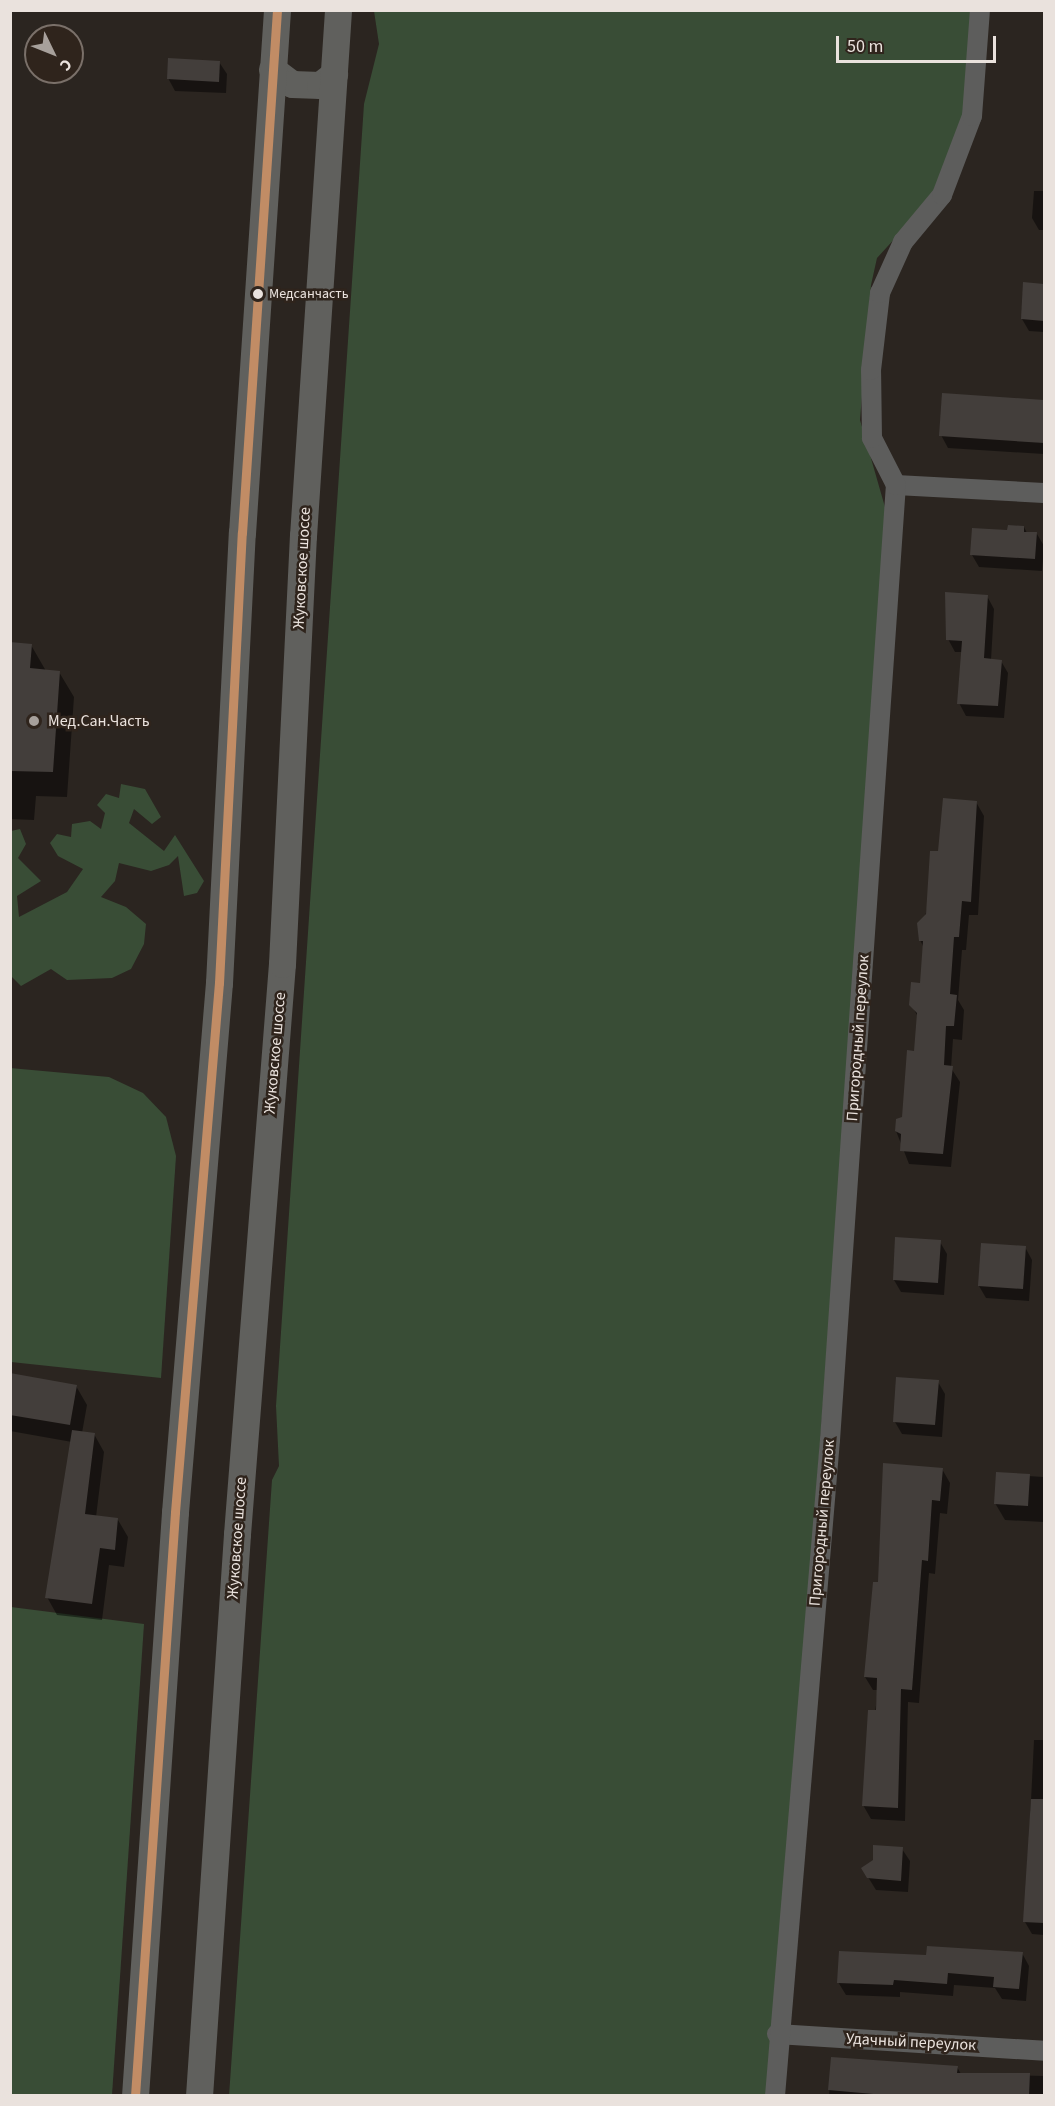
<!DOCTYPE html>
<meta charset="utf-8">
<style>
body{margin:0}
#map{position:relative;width:1055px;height:2106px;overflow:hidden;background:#2b2520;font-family:"Source Sans 3",sans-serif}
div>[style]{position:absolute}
.green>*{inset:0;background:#394d36}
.shadow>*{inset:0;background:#0007}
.building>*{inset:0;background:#433e3b}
.minor>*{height:20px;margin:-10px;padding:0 10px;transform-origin:10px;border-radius:10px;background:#5d5d5c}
.secondary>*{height:27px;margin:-13.5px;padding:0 13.5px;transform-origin:13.5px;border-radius:13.5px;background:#60605d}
.bus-1>*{height:9px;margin:-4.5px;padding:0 4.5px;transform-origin:4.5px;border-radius:4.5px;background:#c18c65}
.dots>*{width:16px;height:16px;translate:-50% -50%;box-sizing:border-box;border:3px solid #2f241c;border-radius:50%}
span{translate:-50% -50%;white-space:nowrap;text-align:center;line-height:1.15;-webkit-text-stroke:5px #2f241c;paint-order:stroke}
.bus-label{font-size:14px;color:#eae2dd}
.left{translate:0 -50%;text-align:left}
.street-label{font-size:16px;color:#eae2dd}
.poi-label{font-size:16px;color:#eae2dd}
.frame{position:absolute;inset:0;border:12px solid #eae2dd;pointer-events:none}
.north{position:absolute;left:24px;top:24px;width:60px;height:60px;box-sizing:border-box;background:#2f241c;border:2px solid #7a7069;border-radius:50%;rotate:133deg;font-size:16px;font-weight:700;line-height:24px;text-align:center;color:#eae2dd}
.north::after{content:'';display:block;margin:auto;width:21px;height:27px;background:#a7a09b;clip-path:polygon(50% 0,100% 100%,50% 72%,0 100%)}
.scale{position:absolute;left:836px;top:36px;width:160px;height:27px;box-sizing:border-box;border:3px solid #eae2dd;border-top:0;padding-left:8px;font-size:18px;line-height:21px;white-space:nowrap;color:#eae2dd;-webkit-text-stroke:4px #2f241c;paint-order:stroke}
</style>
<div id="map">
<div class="green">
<div style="clip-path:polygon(374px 11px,972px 11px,965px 116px,929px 201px,877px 258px,871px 285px,860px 420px,889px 521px,778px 2005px,779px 2095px,229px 2096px,272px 1480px,279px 1466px,276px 1406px,364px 104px,379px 44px)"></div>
<div style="clip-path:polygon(121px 784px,145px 789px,161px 817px,152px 824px,134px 809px,129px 823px,164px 851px,175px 835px,204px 881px,197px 893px,184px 896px,178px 856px,169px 865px,151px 871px,119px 863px,115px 881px,101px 897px,126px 907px,146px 924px,144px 944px,131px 969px,112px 978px,67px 980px,51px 969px,21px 986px,11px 976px,11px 831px,20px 829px,26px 844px,18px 858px,41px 881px,17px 896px,19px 917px,67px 892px,83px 869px,58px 856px,50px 843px,57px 834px,71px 837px,72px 824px,90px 821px,101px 829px,105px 813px,97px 805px,106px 794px,119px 798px)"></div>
<div style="clip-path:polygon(10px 1068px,109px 1077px,143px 1093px,166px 1117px,176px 1156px,161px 1378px,11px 1362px)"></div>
<div style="clip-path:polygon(11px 1607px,144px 1624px,112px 2095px,11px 2095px)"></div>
</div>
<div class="shadow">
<div style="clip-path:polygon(219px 62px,227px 74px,226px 93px,175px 91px,168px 78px)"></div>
<div style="clip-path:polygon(1034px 191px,1044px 191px,1044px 230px,1039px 230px,1032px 218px)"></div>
<div style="clip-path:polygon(1025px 284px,1044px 285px,1044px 332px,1029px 331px,1022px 319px)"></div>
<div style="clip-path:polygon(944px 395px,1044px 401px,1044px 454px,948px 448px,941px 435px)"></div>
<div style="clip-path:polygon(1024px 527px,1027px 533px,1037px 534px,1044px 546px,1042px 571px,979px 567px,972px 555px)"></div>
<div style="clip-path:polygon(987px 596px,994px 609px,991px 660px,1001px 661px,1008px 673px,1004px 718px,966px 716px,959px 703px,963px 652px,955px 652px,948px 639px)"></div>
<div style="clip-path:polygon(10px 643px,31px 645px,46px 671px,59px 672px,74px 697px,67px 797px,36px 796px,34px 820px,10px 819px)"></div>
<div style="clip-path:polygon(976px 802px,984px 816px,978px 915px,969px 915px,966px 950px,962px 950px,958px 1000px,964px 1010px,962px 1040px,953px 1039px,951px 1068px,960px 1082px,951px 1167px,909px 1164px,896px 1131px,903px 1118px,916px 1052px,918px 1017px,911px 1004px,921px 984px,924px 948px,920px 940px,939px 853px)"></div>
<div style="clip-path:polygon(897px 1239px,940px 1242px,947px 1254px,944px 1295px,901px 1292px,894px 1280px)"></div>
<div style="clip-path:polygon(1025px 1247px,1032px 1260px,1029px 1301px,986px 1298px,979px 1286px)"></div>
<div style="clip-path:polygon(10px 1374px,76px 1386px,87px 1405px,82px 1433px,94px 1434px,104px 1452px,96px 1517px,118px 1520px,128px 1537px,124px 1567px,109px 1565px,102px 1620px,57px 1615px,47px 1597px,72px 1442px,10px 1431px)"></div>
<div style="clip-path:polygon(938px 1382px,945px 1394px,942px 1437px,902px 1434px,895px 1422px)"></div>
<div style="clip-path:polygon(942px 1469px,950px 1483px,947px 1514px,940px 1513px,935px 1574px,929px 1573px,919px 1703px,908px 1702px,905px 1821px,871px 1819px,863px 1805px,878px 1690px,873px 1690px,865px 1677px,879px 1584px)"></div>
<div style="clip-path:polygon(997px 1474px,1044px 1477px,1044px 1522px,1005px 1520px,995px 1503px)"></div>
<div style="clip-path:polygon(1034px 1740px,1044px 1740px,1044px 1935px,1032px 1934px,1025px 1922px)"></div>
<div style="clip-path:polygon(902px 1849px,910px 1861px,908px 1892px,876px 1890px,863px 1869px)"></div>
<div style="clip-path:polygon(1022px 1953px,1029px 1966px,1026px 2001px,1002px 1999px,995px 1988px,954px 1985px,953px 1996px,900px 1992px,900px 1997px,846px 1995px,838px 1982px,927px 1957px)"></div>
<div style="clip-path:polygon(832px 2058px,957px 2067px,961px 2074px,1044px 2076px,1044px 2096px,829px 2096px)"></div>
</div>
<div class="building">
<div style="clip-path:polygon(168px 58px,220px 61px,219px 82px,167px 79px)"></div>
<div style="clip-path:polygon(1023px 282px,1044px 284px,1044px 321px,1021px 319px)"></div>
<div style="clip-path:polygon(942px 393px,1044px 400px,1044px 443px,939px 436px)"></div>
<div style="clip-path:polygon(1008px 525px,1024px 526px,1024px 532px,1037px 532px,1035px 559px,970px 555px,972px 528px,1007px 530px)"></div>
<div style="clip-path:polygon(945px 592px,988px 595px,984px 658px,1002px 660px,998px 706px,957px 704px,962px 641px,946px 640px)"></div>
<div style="clip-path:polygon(10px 642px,32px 644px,30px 668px,60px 671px,53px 772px,10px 771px)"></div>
<div style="clip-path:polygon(943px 798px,977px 801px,971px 902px,962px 901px,959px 937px,954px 937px,950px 994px,957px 995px,954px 1026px,946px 1026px,944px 1065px,953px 1066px,943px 1154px,900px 1151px,901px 1134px,895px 1131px,896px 1119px,902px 1117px,907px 1050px,914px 1051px,917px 1013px,909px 1005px,911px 982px,920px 983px,923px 941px,919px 941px,917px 923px,926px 914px,930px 851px,938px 851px)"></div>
<div style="clip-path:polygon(895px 1237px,941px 1240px,938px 1283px,893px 1280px)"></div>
<div style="clip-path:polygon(981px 1243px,1026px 1246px,1023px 1289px,978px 1286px)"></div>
<div style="clip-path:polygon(10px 1373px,77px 1385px,70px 1425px,10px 1415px)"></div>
<div style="clip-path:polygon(896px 1377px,939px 1380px,935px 1425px,893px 1422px)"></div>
<div style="clip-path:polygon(72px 1430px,95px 1433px,85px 1514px,118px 1518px,115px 1550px,100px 1548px,92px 1604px,45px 1598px)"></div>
<div style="clip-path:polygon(883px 1463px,943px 1468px,940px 1501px,932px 1500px,928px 1561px,922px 1560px,912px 1690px,901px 1689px,898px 1808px,862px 1806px,868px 1710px,876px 1710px,877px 1678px,864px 1677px,873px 1582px,878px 1582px)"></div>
<div style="clip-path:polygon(996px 1472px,1030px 1474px,1028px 1506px,994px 1504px)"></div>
<div style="clip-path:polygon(1031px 1799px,1044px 1799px,1044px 1923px,1023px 1922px)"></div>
<div style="clip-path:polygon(873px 1845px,903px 1847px,901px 1881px,867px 1878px,861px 1868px,873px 1860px)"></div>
<div style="clip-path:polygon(927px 1946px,1023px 1952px,1019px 1989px,993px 1987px,994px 1977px,948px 1973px,947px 1984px,894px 1980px,893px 1985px,837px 1983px,839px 1951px,926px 1955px)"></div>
<div style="clip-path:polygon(831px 2057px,958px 2066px,957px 2073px,1030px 2073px,1029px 2096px,896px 2096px,828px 2090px)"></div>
</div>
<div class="minor">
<div style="left:896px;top:485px;width:148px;rotate:3.1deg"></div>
<div style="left:777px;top:2034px;width:268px;rotate:3.6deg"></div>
<div style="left:775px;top:2096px;width:658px;rotate:-85.21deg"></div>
<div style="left:830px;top:1440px;width:957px;rotate:-86.05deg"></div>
<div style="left:896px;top:485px;width:53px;rotate:-117.1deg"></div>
<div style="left:872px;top:438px;width:68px;rotate:-90.8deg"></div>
<div style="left:871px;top:370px;width:78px;rotate:-83.3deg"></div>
<div style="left:880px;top:293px;width:56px;rotate:-65.7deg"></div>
<div style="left:903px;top:242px;width:61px;rotate:-50.3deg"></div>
<div style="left:942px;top:195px;width:85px;rotate:-69.2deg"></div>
<div style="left:972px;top:116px;width:106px;rotate:-85.7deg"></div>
</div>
<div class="secondary">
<div style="left:272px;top:69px;width:25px;rotate:37deg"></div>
<div style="left:292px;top:84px;width:28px;rotate:2deg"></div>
<div style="left:320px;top:85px;width:18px;rotate:-38deg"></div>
<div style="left:135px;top:2096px;width:585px;rotate:-86.08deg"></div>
<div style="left:175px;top:1512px;width:531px;rotate:-85.25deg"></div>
<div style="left:219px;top:983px;width:451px;rotate:-87.1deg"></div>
<div style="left:242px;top:533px;width:524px;rotate:-86.17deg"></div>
<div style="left:199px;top:2096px;width:563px;rotate:-86.13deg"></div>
<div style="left:237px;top:1534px;width:572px;rotate:-85.49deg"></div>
<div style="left:282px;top:964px;width:429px;rotate:-87.2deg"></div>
<div style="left:303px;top:536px;width:527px;rotate:-86.19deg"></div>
</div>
<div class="bus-1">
<div style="left:135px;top:2096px;width:585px;rotate:-86.08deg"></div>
<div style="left:175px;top:1512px;width:531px;rotate:-85.25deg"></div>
<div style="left:219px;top:983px;width:451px;rotate:-87.1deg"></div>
<div style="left:242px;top:533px;width:524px;rotate:-86.17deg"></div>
</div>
<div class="dots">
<div style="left:258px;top:294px;background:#eae2dd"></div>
<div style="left:34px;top:721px;background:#a7a09b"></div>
</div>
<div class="bus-label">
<span class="left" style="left:269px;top:294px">Медсанчасть</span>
</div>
<div class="street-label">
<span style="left:302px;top:568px;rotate:-87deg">Жуковское шоссе</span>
<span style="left:858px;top:1038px;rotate:-86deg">Пригородный переулок</span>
<span style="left:275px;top:1053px;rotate:-85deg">Жуковское шоссе</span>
<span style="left:822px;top:1523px;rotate:-85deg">Пригородный переулок</span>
<span style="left:237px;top:1538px;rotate:-86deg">Жуковское шоссе</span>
<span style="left:911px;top:2042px;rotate:3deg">Удачный переулок</span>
</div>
<div class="poi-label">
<span class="left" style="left:48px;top:721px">Мед.Сан.Часть</span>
</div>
<div class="frame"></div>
<div class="north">С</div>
<div class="scale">50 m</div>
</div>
